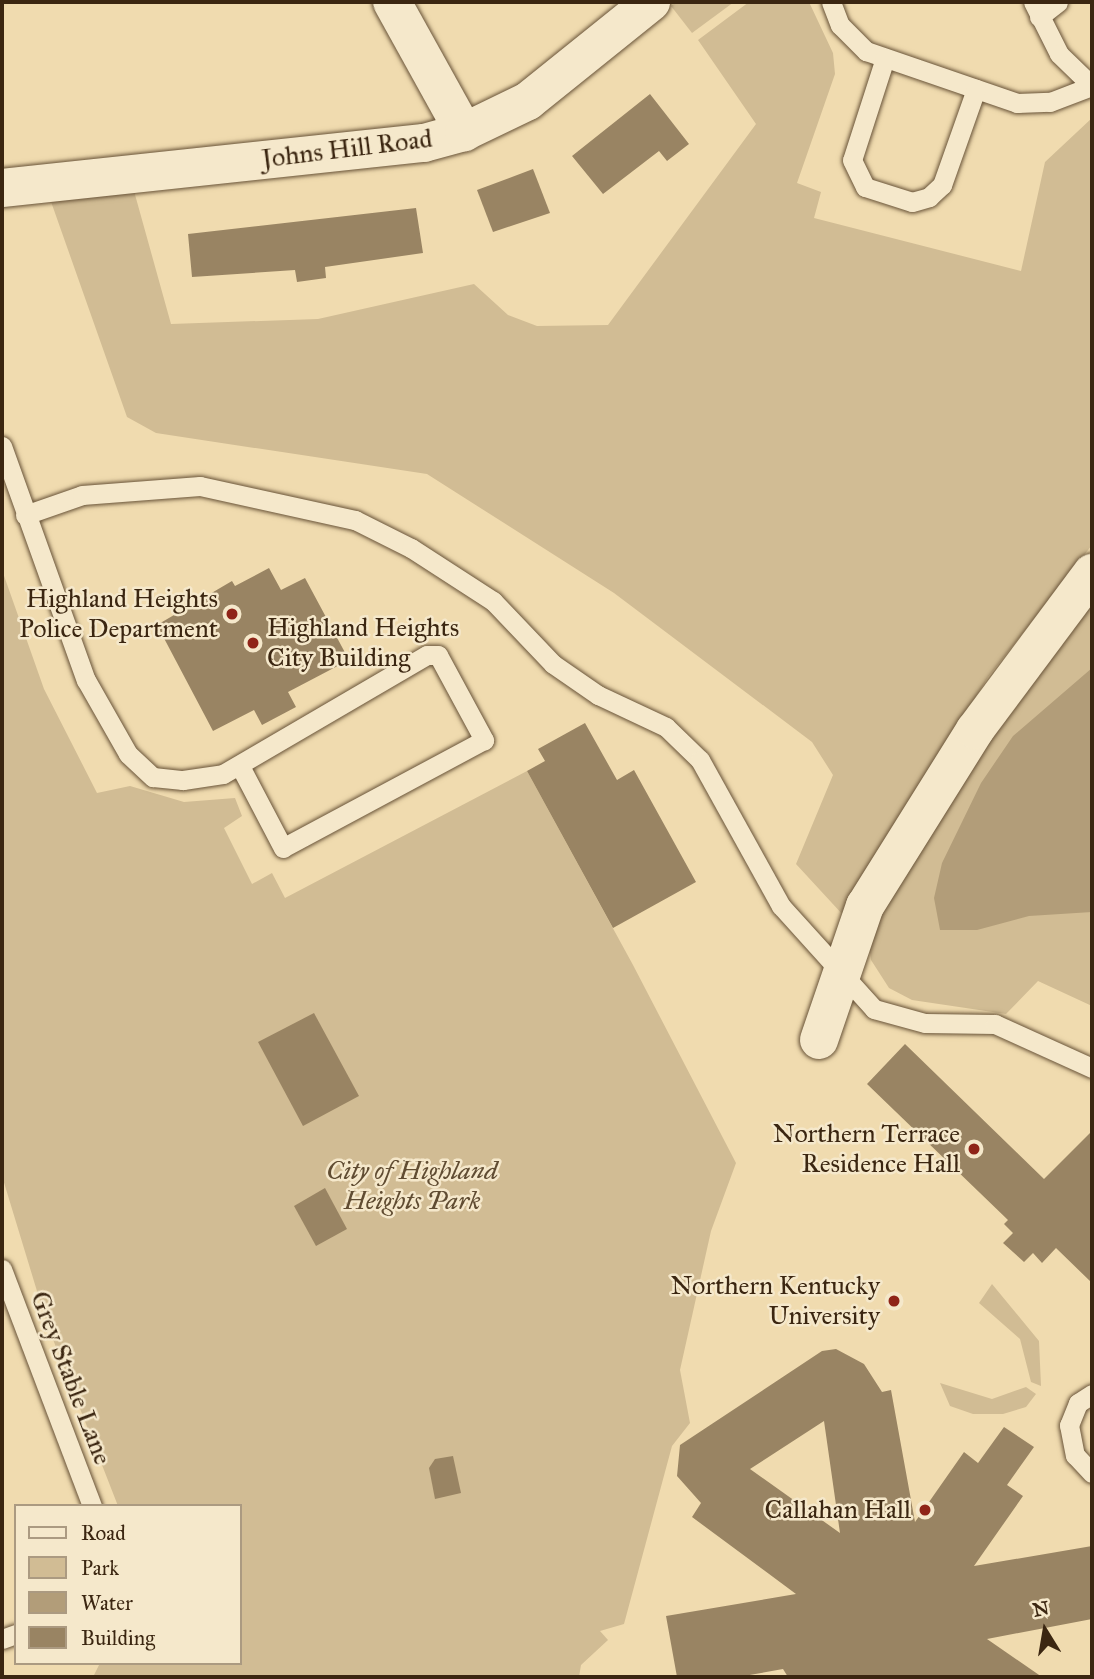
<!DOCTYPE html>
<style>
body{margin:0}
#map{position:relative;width:1094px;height:1679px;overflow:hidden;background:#f0dbaf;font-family:"IM FELL Great Primer",serif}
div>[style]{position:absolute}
.green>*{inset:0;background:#d1bc94}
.water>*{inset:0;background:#b29d79}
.building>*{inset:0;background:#998463}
.roads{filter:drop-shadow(0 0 2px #685338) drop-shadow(0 0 2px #685338)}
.service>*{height:19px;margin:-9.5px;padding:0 9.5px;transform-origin:9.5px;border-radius:9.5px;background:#f5e8cb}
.minor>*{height:38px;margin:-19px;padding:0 19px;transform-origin:19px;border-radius:19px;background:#f5e8cb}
.tertiary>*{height:38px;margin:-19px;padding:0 19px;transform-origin:19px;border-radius:19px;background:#f5e8cb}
.dots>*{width:19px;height:19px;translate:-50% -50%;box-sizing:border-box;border:4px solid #f5e8cb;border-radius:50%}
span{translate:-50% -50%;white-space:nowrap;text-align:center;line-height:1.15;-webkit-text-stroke:5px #f5e8cb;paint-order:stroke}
.street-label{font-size:26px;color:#3b2611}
.poi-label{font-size:26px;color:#3b2611}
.right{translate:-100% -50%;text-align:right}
.left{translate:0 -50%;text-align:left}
.park-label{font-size:26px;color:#604c32;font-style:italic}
.frame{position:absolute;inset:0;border:4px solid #3b2611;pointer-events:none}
.legend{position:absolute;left:14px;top:1504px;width:228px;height:161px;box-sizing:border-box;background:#f5e8cb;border:2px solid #ab9a81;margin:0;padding:9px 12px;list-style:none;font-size:21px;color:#3b2611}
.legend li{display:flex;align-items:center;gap:14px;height:35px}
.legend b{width:35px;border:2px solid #ab9a81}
.north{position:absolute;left:1010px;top:1595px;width:70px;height:70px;-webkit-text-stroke:5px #f5e8cb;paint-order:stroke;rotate:349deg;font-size:19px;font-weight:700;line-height:28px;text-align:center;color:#3b2611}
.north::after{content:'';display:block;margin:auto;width:24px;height:32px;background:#3b2611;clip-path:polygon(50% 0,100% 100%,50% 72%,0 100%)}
</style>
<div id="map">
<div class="green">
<div style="clip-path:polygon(677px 2px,734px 2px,692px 33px,671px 6px)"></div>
<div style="clip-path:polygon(749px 2px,809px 2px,833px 53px,835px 74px,797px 183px,821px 192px,814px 218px,1021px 271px,1045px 162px,1092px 118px,1092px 545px,988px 677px,843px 915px,796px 864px,833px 775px,812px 742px,614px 593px,427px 474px,156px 433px,127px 417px,49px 196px,134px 191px,171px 324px,318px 319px,474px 284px,508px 315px,537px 326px,608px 325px,756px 124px,698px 40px)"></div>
<div style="clip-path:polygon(2px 570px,44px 689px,97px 793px,130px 786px,184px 802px,235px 798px,242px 816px,224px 828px,252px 884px,272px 873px,285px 898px,527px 771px,633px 965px,736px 1163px,711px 1231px,680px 1370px,690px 1423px,672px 1446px,624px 1624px,600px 1631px,608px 1640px,581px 1665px,579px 1677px,93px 1677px,100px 1663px,240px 1663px,240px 1506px,118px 1506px,47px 1324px,2px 1176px)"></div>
<div style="clip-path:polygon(1092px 593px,1092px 1006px,1038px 981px,1006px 1014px,912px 1000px,889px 988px,871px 960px,867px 927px,919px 839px)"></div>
<div style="clip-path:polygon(992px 1284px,1039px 1341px,1041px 1386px,1031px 1382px,1020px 1339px,979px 1303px)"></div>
<div style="clip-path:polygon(940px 1383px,992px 1399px,1026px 1387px,1036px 1394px,1026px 1407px,1003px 1414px,973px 1414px,950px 1406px)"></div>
</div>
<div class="water">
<div style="clip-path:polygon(1092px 668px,1092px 912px,1029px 916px,977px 930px,940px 930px,934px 898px,942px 863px,981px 783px,1013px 736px)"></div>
</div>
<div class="building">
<div style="clip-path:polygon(650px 94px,689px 144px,667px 161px,659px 151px,603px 194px,572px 156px)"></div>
<div style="clip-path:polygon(533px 169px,550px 213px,493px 232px,477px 190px)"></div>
<div style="clip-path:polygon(416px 208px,423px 253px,325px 267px,326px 278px,297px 282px,295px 270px,192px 277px,188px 234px)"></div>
<div style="clip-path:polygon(269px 568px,281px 590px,305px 578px,349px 660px,288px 692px,296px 707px,262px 725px,254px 710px,213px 731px,157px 625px,232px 581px,235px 586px)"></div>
<div style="clip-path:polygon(585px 723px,617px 780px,634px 770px,696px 882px,613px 928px,527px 771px,545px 761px,538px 749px)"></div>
<div style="clip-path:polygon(314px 1013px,359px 1096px,303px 1126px,258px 1042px)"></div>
<div style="clip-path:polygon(905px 1044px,1044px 1179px,1092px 1131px,1092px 1283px,1056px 1248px,1042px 1263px,1033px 1253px,1024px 1262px,1003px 1243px,1013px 1233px,1004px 1224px,1008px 1220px,867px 1084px)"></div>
<div style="clip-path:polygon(325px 1188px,347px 1229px,316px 1246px,294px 1206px)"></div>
<div style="clip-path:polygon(evenodd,836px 1349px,864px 1364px,882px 1392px,891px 1390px,915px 1522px,964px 1452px,978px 1463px,1004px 1427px,1034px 1447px,1007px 1485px,1023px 1496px,974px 1566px,1092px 1546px,1092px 1619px,987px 1639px,1042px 1677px,788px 1677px,783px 1669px,738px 1677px,677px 1677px,666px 1616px,796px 1594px,692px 1517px,701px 1503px,677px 1476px,680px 1445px,822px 1351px,836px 1349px,824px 1421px,840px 1533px,750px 1469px,824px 1421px)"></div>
<div style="clip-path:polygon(453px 1456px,461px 1493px,435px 1499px,429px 1468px,435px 1459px)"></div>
</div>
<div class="roads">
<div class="service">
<div style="left:831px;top:2px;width:25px;rotate:69deg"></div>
<div style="left:840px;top:25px;width:37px;rotate:45deg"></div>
<div style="left:866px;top:51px;width:160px;rotate:19deg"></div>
<div style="left:1017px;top:103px;width:33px;rotate:-2deg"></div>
<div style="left:1050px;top:102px;width:45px;rotate:-20.9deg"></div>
<div style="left:1033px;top:2px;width:58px;rotate:63.4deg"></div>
<div style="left:1059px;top:54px;width:46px;rotate:44.1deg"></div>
<div style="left:1039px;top:17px;width:24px;rotate:-38deg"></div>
<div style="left:885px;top:58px;width:107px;rotate:107.9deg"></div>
<div style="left:852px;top:160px;width:30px;rotate:64deg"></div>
<div style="left:865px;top:187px;width:49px;rotate:17.7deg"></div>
<div style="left:912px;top:202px;width:18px;rotate:-16deg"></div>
<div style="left:929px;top:197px;width:18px;rotate:-43deg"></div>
<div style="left:942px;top:185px;width:102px;rotate:-70.5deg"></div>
<div style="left:2px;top:446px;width:249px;rotate:70.3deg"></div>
<div style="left:86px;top:680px;width:85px;rotate:60.4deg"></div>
<div style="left:128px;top:754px;width:34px;rotate:43deg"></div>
<div style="left:153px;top:777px;width:30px;rotate:6deg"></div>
<div style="left:183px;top:780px;width:40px;rotate:-8.5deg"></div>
<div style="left:223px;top:774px;width:236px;rotate:-30.3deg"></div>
<div style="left:427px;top:655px;width:11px"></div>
<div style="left:438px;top:655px;width:97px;rotate:61.6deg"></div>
<div style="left:484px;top:740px;width:228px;rotate:151.8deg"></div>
<div style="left:283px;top:848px;width:93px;rotate:-117.7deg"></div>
<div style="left:25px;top:515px;width:60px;rotate:-19.3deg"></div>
<div style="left:82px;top:495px;width:118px;rotate:-4.4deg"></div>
<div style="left:200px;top:486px;width:159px;rotate:12.4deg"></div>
<div style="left:355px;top:520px;width:63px;rotate:26.6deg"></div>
<div style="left:411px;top:548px;width:98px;rotate:32.9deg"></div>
<div style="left:493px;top:601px;width:87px;rotate:46.4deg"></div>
<div style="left:553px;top:664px;width:55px;rotate:34.6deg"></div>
<div style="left:598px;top:695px;width:75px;rotate:25.2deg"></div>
<div style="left:666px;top:727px;width:47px;rotate:44.1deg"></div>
<div style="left:700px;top:760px;width:167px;rotate:61deg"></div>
<div style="left:781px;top:906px;width:139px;rotate:47.9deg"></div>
<div style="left:874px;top:1009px;width:53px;rotate:15.4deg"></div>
<div style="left:925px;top:1023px;width:70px;rotate:0.8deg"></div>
<div style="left:995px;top:1024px;width:107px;rotate:24.4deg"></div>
<div style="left:2px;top:1269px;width:254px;rotate:69.2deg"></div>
<div style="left:1092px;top:1394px;width:17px;rotate:147deg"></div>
<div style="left:1078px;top:1403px;width:24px;rotate:112deg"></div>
<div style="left:1069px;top:1425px;width:31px;rotate:79deg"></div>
<div style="left:1075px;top:1455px;width:25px;rotate:47deg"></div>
<div style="left:2px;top:1639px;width:15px;rotate:-20deg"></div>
</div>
<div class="minor">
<div style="left:392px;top:2px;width:149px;rotate:61deg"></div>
<div style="left:819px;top:1040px;width:142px;rotate:-71.1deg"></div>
<div style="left:865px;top:906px;width:208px;rotate:-58deg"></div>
<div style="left:975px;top:730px;width:196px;rotate:-53.3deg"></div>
</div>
<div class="tertiary">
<div style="left:2px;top:188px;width:424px;rotate:-6.1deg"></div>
<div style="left:424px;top:143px;width:41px;rotate:-15.4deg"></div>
<div style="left:464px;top:132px;width:71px;rotate:-25.8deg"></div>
<div style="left:528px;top:101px;width:158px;rotate:-38.8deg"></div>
</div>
</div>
<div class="dots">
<div style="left:232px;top:614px;background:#8f2418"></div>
<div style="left:253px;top:643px;background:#8f2418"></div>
<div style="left:974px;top:1149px;background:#8f2418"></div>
<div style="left:894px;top:1301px;background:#8f2418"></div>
<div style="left:925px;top:1510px;background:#8f2418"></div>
</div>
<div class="street-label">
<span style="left:347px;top:149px;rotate:-7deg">Johns Hill Road</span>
<span style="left:71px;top:1378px;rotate:69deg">Grey Stable Lane</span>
</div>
<div class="poi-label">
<span class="right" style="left:218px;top:614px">Highland Heights<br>Police Department</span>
<span class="left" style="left:267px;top:643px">Highland Heights<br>City Building</span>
<span class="right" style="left:960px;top:1149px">Northern Terrace<br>Residence Hall</span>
<span class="right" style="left:880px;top:1301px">Northern Kentucky<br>University</span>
<span class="right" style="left:911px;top:1510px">Callahan Hall</span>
</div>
<div class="park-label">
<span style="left:412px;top:1186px">City of Highland<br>Heights Park</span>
</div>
<div class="frame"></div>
<ul class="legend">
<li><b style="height:9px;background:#f5e8cb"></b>Road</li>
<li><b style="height:19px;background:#d1bc94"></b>Park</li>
<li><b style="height:19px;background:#b29d79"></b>Water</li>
<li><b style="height:19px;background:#998463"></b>Building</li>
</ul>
<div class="north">N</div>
</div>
